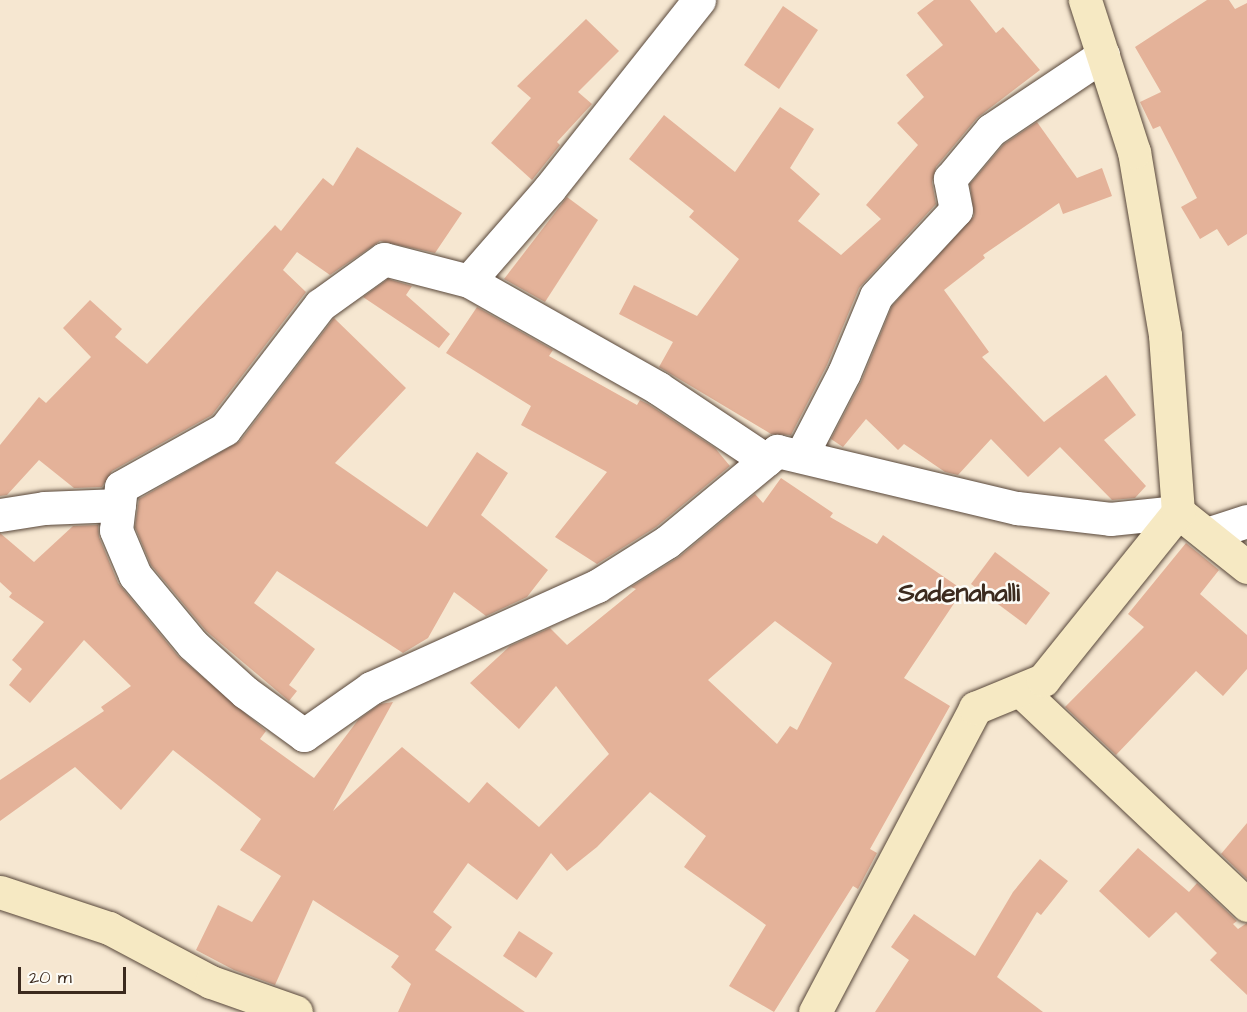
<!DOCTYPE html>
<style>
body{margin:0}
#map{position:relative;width:1247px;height:1012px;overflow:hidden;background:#f6e7d1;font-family:"Architects Daughter",sans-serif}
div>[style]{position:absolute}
.building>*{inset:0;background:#e4b299}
.roads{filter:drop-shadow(0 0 2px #574639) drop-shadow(0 0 2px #574639)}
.street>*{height:33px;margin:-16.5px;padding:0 16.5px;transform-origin:16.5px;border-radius:16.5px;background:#fff}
.secondary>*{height:33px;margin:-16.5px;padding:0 16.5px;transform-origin:16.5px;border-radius:16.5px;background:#f6e9c3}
span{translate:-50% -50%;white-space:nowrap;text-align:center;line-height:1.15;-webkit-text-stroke:5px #fdfcf7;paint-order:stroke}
.quarter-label{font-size:26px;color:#3b2a1e;font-weight:700}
.scale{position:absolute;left:18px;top:967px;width:108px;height:27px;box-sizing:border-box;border:3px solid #3b2a1e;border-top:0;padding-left:8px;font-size:18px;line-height:21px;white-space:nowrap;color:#3b2a1e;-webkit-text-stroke:4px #fdfcf7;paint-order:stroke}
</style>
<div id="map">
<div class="building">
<div style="clip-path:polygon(934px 0,970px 0,996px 33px,1003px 27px,1040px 70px,977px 118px,936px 167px,932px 182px,936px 204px,859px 288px,827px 365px,791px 435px,771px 434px,659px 367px,673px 342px,619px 314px,634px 285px,697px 316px,739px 259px,689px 217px,694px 211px,629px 159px,664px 115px,735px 172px,780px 107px,814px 129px,790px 168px,820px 194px,798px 221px,841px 255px,881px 219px,866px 205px,918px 145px,897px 123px,924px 97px,906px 75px,943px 45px,917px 13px)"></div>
<div style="clip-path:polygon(1207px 0,1229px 0,1235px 9px,1247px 3px,1247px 234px,1228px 246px,1217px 229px,1200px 239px,1181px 207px,1197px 198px,1160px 126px,1153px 129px,1140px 102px,1161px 92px,1135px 47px)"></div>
<div style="clip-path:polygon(783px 6px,818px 30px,779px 89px,744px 65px)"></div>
<div style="clip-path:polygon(586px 19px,619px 51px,578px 92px,592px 104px,557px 142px,560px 145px,532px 180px,491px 143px,531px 98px,517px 86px)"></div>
<div style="clip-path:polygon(1037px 122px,1077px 178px,1102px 168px,1112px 196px,1063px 214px,1059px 203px,983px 255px,985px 258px,944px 290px,989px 352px,982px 357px,1044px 422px,1106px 375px,1136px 415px,1104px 440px,1146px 486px,1135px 498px,1112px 500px,1060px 447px,1028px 477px,991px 439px,958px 475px,945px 472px,904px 444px,898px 450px,866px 419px,843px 447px,831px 439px,861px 382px,892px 306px,974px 216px,970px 184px,1004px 144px)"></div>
<div style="clip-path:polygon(357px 147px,462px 213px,435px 253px,380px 241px,330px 275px,297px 252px,283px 270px,306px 292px,212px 415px,112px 471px,102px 487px,74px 488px,39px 460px,7px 495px,0 496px,0 445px,39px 397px,46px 403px,91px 357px,63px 328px,90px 300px,122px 329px,115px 337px,147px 364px,275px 225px,281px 231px,323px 178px,333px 186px)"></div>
<div style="clip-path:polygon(567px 197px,598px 220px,545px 302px,504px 279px)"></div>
<div style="clip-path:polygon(388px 279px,412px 286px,406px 295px,450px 334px,439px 348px,363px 297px)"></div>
<div style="clip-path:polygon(477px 307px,553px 350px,549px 356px,637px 405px,640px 400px,648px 404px,715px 448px,730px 466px,656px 527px,597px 564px,555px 537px,607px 472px,521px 425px,531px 406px,446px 353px)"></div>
<div style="clip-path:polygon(334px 318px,406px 388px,335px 463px,427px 527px,477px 452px,508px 473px,481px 515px,548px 570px,527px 597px,486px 616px,454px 592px,428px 638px,403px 653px,277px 571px,254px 603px,315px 649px,289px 685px,297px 691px,289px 701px,206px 631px,151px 565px,135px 527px,139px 499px,240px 441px)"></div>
<div style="clip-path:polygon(evenodd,781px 478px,833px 513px,830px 517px,877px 544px,883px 535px,963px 590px,904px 678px,950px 706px,870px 849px,877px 853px,858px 889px,853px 886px,774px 1012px,729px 986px,766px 925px,684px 867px,706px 836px,650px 792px,597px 847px,567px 871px,551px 853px,517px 900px,468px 863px,433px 912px,452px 927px,435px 950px,525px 1012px,398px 1012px,411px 984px,391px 967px,399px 956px,313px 900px,275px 985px,234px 970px,196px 950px,218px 905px,252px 922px,281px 876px,240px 850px,261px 819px,173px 750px,121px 810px,75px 767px,0 821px,0 780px,104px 711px,101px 707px,131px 686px,84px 640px,30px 703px,9px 685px,22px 669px,12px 660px,44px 622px,9px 597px,12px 593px,0 582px,0 533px,34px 562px,73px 526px,98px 525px,99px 537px,118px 583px,178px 656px,266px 731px,260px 739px,314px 778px,358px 720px,380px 704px,393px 702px,333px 811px,402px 747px,469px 803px,487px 782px,539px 827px,609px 754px,556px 686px,519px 729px,470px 683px,510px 646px,550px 628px,567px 645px,636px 589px,631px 587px,679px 557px,755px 494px,763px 503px,781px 478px,775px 621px,832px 663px,797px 730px,790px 726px,777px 744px,708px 680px,775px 621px)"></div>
<div style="clip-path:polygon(1186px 543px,1219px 570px,1200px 594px,1247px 635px,1247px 669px,1223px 696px,1196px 671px,1116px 755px,1065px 707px,1144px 627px,1128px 614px)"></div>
<div style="clip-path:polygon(995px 552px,1050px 593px,1026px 625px,971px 584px)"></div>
<div style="clip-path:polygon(1247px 823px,1247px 879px,1221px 854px)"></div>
<div style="clip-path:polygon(1138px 848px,1189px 892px,1197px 883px,1237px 921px,1233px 924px,1238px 929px,1247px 923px,1247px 995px,1210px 960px,1217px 953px,1176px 912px,1149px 938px,1099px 891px)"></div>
<div style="clip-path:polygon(1040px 859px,1068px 881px,1041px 915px,1037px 912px,997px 977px,1043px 1012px,875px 1012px,909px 960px,891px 947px,914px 914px,975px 956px,1013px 892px)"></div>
<div style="clip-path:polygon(519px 931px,553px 953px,536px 978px,503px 956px)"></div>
</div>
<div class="roads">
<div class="street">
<div style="left:699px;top:0;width:240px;rotate:128.4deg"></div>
<div style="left:550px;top:188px;width:123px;rotate:131.1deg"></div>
<div style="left:469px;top:281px;width:88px;rotate:-165.5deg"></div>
<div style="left:384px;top:259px;width:79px;rotate:144.3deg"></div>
<div style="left:320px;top:305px;width:156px;rotate:127.5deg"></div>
<div style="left:225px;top:429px;width:119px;rotate:150.9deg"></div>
<div style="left:121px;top:487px;width:43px;rotate:96.6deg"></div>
<div style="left:116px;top:530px;width:49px;rotate:67.1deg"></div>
<div style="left:135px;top:575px;width:89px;rotate:50.4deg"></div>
<div style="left:192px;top:644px;width:72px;rotate:42.2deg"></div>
<div style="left:245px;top:692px;width:73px;rotate:36.1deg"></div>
<div style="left:304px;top:735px;width:82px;rotate:-35deg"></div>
<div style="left:371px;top:688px;width:248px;rotate:-24.3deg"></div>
<div style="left:597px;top:586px;width:83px;rotate:-32.2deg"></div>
<div style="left:667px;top:542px;width:143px;rotate:-39.6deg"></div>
<div style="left:777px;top:451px;width:247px;rotate:13.4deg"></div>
<div style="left:1017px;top:508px;width:94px;rotate:6.7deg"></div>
<div style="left:1110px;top:519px;width:68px;rotate:-5.9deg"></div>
<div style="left:469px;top:281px;width:217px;rotate:29.5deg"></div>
<div style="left:658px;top:388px;width:130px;rotate:33.7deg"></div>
<div style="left:801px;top:456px;width:93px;rotate:-62.6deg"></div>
<div style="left:844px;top:373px;width:83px;rotate:-67.4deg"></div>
<div style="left:876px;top:296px;width:117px;rotate:-47.1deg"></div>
<div style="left:956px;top:210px;width:32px;rotate:-101deg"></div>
<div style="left:950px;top:179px;width:64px;rotate:-50.1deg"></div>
<div style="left:991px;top:130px;width:135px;rotate:-33.8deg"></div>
<div style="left:0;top:515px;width:45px;rotate:-9deg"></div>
<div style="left:44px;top:508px;width:75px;rotate:-2.3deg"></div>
<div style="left:1207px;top:534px;width:42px;rotate:-18deg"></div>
</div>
<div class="secondary">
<div style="left:1178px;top:512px;width:88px;rotate:38.6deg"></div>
<div style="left:1022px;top:692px;width:310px;rotate:43.4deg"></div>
<div style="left:0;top:892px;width:115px;rotate:18.3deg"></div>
<div style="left:109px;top:928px;width:115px;rotate:27.9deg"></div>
<div style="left:211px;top:982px;width:90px;rotate:19.4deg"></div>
<div style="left:815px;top:1012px;width:344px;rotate:-62.2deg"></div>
<div style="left:975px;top:708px;width:74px;rotate:-22.4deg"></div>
<div style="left:1043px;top:680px;width:216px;rotate:-51.2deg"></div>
<div style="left:1178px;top:512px;width:177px;rotate:-94.2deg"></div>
<div style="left:1165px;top:335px;width:186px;rotate:-99.6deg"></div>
<div style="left:1134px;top:152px;width:160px;rotate:-107.9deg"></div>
</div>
</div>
<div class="quarter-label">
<span style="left:959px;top:594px">Sadenahalli</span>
</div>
<div class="scale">20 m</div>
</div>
